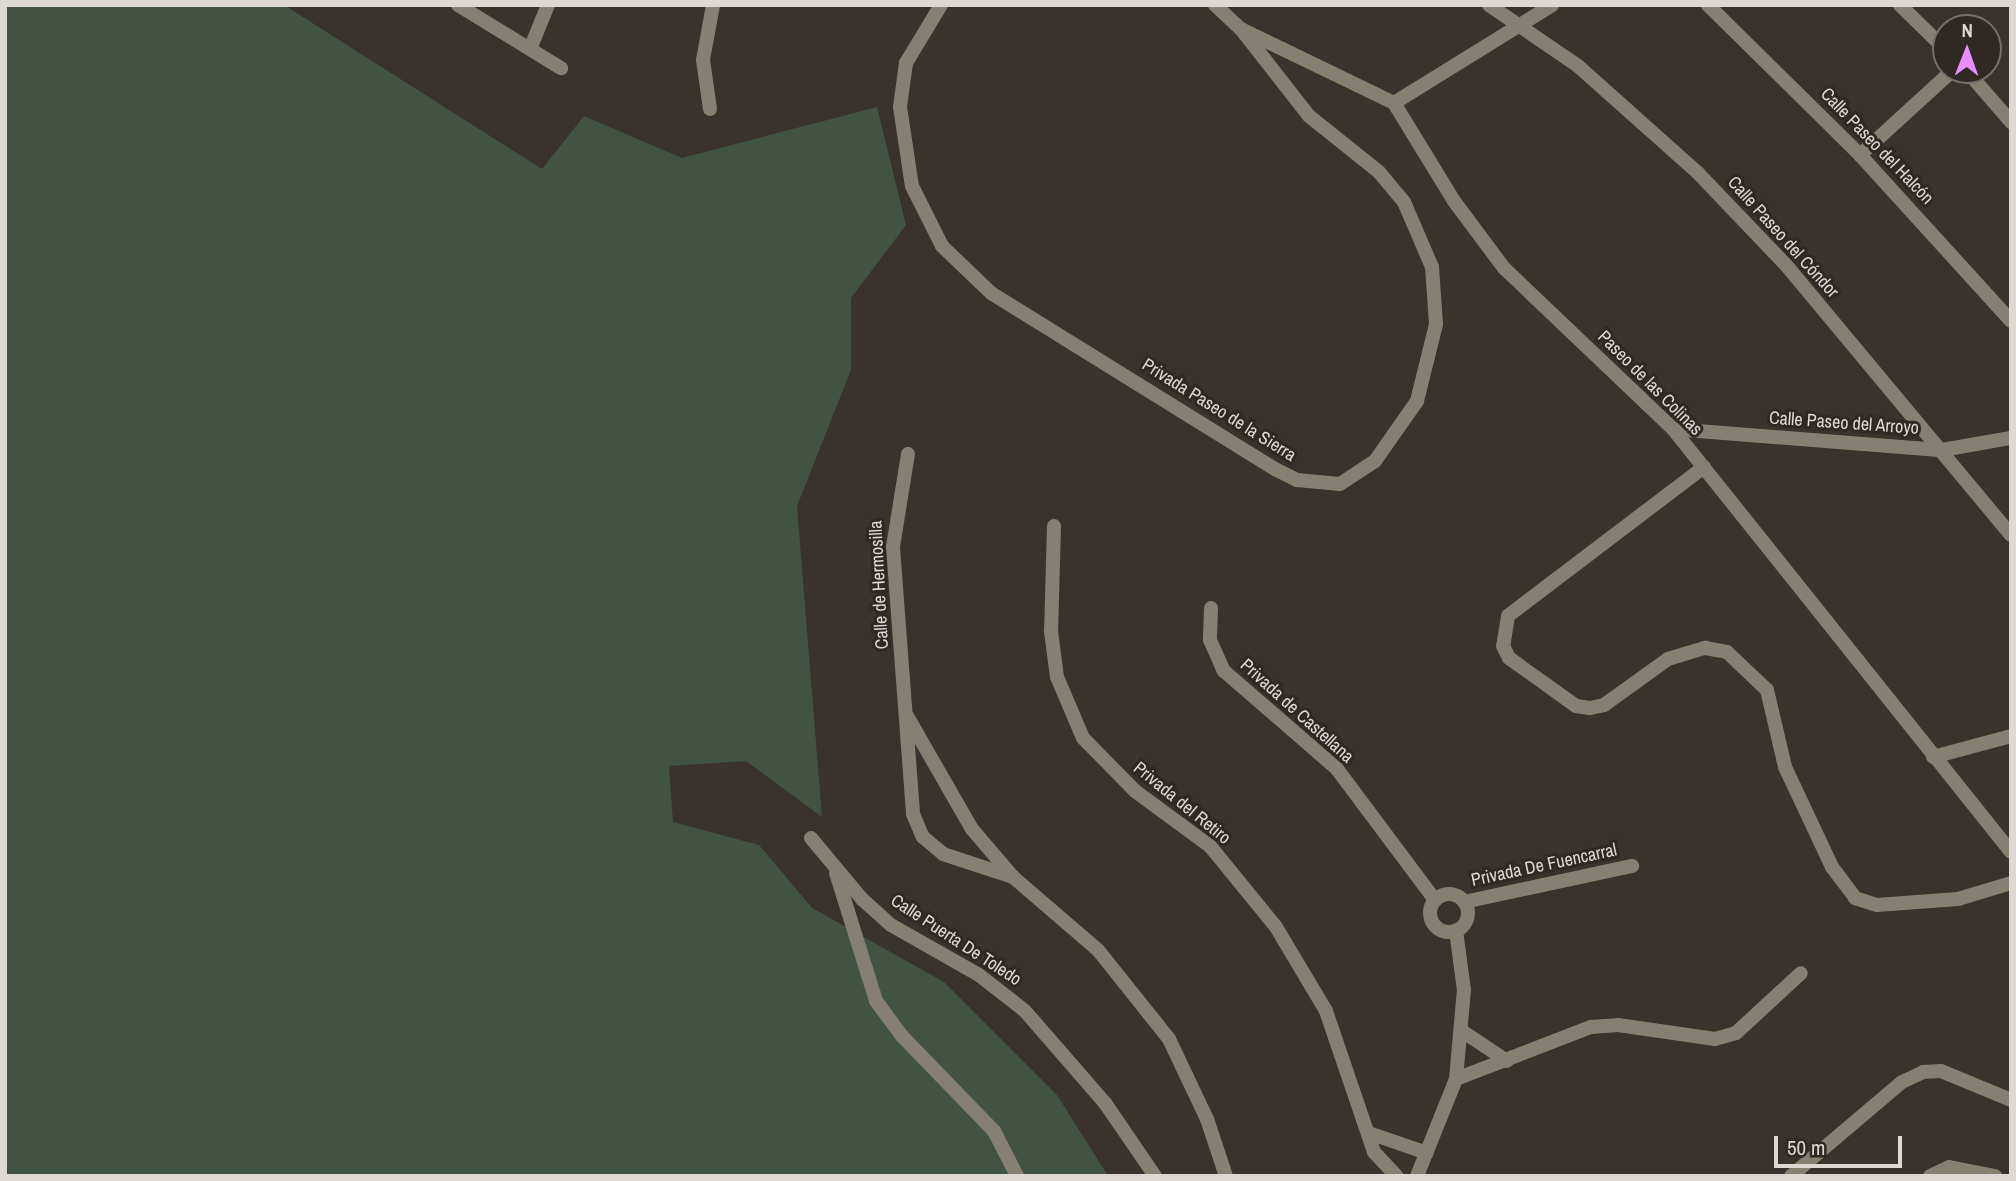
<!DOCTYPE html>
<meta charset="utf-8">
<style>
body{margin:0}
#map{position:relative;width:2016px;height:1181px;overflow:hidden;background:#3a322d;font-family:"Archivo Narrow",sans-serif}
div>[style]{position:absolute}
.green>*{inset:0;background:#415343}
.street>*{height:14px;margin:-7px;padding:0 7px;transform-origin:7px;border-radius:7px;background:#868073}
.street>.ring{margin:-7px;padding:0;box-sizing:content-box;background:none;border:14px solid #868073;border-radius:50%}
span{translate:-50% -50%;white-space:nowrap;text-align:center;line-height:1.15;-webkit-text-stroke:6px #302823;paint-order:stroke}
.street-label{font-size:18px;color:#ded8d5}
.frame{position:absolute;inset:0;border:7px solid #ded8d5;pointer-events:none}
.north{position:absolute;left:1932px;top:14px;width:70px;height:70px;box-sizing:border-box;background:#302823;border:2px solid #766e6a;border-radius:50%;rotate:1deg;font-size:19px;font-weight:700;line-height:28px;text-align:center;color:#ded8d5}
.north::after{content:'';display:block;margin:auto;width:24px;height:32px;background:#e88eff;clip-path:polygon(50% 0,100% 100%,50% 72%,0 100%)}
.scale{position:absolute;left:1774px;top:1136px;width:128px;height:32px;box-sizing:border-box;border:4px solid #ded8d5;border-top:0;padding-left:9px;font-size:21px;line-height:24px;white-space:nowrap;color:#ded8d5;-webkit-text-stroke:5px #302823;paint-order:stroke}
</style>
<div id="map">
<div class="green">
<div style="clip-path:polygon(5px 5px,284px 5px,542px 169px,584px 116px,682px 158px,877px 107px,906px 225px,851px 298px,851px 370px,797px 506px,822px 817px,746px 761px,669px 766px,673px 822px,759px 845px,812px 908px,944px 982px,1057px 1095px,1108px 1176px,5px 1176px)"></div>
</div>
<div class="street">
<div style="left:458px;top:5px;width:121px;rotate:31.5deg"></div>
<div style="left:941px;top:5px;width:68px;rotate:121.1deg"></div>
<div style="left:906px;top:63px;width:44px;rotate:97.8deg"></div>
<div style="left:900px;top:107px;width:80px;rotate:81.4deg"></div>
<div style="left:912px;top:186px;width:67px;rotate:63.4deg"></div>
<div style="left:942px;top:246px;width:68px;rotate:43.8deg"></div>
<div style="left:991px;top:293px;width:334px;rotate:31.8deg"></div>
<div style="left:1275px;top:469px;width:25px;rotate:27deg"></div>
<div style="left:1297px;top:480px;width:43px;rotate:5.3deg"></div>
<div style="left:1340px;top:484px;width:42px;rotate:-33.3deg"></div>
<div style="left:1375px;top:461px;width:73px;rotate:-55deg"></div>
<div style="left:1417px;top:401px;width:79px;rotate:-76.1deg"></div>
<div style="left:1436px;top:324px;width:57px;rotate:-94deg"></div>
<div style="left:1432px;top:267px;width:71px;rotate:-113.3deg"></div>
<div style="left:1404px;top:202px;width:39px;rotate:-130deg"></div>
<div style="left:1379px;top:172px;width:90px;rotate:-141.3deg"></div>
<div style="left:1309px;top:116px;width:110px;rotate:-128deg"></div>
<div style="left:1215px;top:5px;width:35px;rotate:43deg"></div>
<div style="left:1241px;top:29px;width:170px;rotate:25.8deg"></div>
<div style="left:1394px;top:103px;width:115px;rotate:58.5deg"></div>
<div style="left:1454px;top:201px;width:84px;rotate:53.3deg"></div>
<div style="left:1504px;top:268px;width:233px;rotate:43.6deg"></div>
<div style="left:1673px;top:429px;width:541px;rotate:51.37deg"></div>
<div style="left:1489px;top:5px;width:108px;rotate:34.4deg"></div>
<div style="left:1578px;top:66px;width:161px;rotate:41.7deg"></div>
<div style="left:1698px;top:173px;width:127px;rotate:46.3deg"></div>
<div style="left:1786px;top:265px;width:351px;rotate:50.2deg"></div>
<div style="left:1708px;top:5px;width:214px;rotate:44.6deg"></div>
<div style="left:1860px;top:155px;width:224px;rotate:47.7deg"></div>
<div style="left:1900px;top:5px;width:64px;rotate:44.4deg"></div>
<div style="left:530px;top:49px;width:48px;rotate:-67.8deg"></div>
<div style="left:1966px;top:70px;width:69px;rotate:49.1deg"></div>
<div style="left:1394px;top:103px;width:186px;rotate:-31.8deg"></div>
<div style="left:710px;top:109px;width:49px;rotate:-98.1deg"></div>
<div style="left:703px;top:60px;width:56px;rotate:-79.7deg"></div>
<div style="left:1860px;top:155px;width:126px;rotate:-42.4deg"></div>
<div style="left:1673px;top:429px;width:270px;rotate:4.5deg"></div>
<div style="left:1942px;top:450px;width:70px;rotate:-9.9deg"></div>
<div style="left:908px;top:454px;width:94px;rotate:99.2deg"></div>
<div style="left:893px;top:547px;width:268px;rotate:85.7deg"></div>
<div style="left:913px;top:814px;width:25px;rotate:67deg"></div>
<div style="left:923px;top:837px;width:26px;rotate:40deg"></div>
<div style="left:943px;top:854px;width:74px;rotate:18.2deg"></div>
<div style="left:1704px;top:467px;width:246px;rotate:142.8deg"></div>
<div style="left:1508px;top:616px;width:30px;rotate:99deg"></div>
<div style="left:1503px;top:646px;width:13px;rotate:63deg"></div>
<div style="left:1509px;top:658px;width:82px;rotate:35.6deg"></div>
<div style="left:1576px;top:706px;width:14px;rotate:8deg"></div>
<div style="left:1590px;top:708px;width:14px;rotate:-12deg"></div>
<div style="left:1604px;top:705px;width:79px;rotate:-35.7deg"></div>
<div style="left:1668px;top:659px;width:39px;rotate:-17deg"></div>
<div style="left:1705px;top:648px;width:22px;rotate:10deg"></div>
<div style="left:1727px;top:652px;width:55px;rotate:43.5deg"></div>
<div style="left:1767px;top:690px;width:79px;rotate:76.8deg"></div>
<div style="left:1785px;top:767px;width:110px;rotate:64.8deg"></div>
<div style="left:1832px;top:867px;width:39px;rotate:53deg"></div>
<div style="left:1855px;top:898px;width:23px;rotate:18deg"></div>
<div style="left:1877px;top:905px;width:81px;rotate:-4.2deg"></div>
<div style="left:1958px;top:899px;width:55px;rotate:-16.8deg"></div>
<div style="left:1054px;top:526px;width:105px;rotate:91.6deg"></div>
<div style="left:1051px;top:631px;width:46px;rotate:82.6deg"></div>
<div style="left:1057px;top:677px;width:66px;rotate:66.9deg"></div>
<div style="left:1083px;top:738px;width:74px;rotate:45.5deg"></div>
<div style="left:1135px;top:791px;width:93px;rotate:36.3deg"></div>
<div style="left:1210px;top:846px;width:104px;rotate:50.8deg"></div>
<div style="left:1276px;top:927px;width:98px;rotate:59.2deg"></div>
<div style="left:1326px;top:1011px;width:149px;rotate:71.2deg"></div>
<div style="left:1374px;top:1152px;width:33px;rotate:47deg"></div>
<div style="left:1211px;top:608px;width:32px;rotate:92deg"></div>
<div style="left:1210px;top:640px;width:34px;rotate:66deg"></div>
<div style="left:1224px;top:671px;width:150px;rotate:40.9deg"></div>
<div style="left:1337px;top:769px;width:164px;rotate:53.2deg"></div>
<div style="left:907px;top:716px;width:130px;rotate:60.1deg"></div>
<div style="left:972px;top:829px;width:63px;rotate:49.5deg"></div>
<div style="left:1013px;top:877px;width:112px;rotate:40.7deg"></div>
<div style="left:1098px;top:950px;width:114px;rotate:51.4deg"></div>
<div style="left:1169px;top:1039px;width:89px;rotate:64.6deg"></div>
<div style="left:1207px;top:1119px;width:60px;rotate:71.6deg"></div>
<div style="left:1933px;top:757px;width:81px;rotate:-15.1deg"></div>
<div style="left:811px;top:838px;width:80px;rotate:50.1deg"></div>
<div style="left:862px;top:899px;width:39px;rotate:42deg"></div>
<div style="left:891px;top:925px;width:101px;rotate:29.6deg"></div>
<div style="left:979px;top:975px;width:58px;rotate:38deg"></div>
<div style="left:1025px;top:1011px;width:122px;rotate:49deg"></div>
<div style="left:1105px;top:1103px;width:88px;rotate:55.6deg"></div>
<div style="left:836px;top:873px;width:134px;rotate:72.6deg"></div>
<div style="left:876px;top:1001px;width:44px;rotate:53.4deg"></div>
<div style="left:902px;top:1036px;width:132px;rotate:45.9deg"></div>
<div style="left:994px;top:1131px;width:51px;rotate:62.9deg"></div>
<div class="ring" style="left:1430px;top:894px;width:24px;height:24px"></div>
<div style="left:1464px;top:902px;width:172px;rotate:-12.1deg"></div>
<div style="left:1462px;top:1031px;width:54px;rotate:33.7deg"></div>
<div style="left:1456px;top:1079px;width:145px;rotate:-21.1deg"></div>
<div style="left:1591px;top:1027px;width:27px;rotate:-4deg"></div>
<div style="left:1618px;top:1025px;width:98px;rotate:8.2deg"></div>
<div style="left:1715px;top:1039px;width:22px;rotate:-16deg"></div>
<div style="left:1736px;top:1033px;width:88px;rotate:-42.7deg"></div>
<div style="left:1369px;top:1133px;width:61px;rotate:19deg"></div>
<div style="left:1417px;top:1176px;width:105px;rotate:-68.1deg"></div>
<div style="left:1456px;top:1079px;width:89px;rotate:-84.9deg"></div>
<div style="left:1464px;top:990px;width:60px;rotate:-97.7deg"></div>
<div style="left:1791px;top:1176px;width:145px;rotate:-40.3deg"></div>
<div style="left:1902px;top:1082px;width:23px;rotate:-25deg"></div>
<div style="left:1923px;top:1072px;width:18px;rotate:-3deg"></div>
<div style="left:1941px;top:1071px;width:76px;rotate:22.5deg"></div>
<div style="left:1930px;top:1176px;width:21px;rotate:-25deg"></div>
<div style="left:1949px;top:1167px;width:47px;rotate:11.1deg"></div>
</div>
<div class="street-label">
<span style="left:1877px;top:146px;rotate:46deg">Calle Paseo del Halcón</span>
<span style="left:1783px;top:237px;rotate:48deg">Calle Paseo del Cóndor</span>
<span style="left:1650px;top:383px;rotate:45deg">Paseo de las Colinas</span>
<span style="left:1219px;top:410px;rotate:32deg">Privada Paseo de la Sierra</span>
<span style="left:1844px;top:423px;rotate:4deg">Calle Paseo del Arroyo</span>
<span style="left:879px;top:585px;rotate:-93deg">Calle de Hermosilla</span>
<span style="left:1297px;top:711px;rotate:42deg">Privada de Castellana</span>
<span style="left:1182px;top:803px;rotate:39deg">Privada del Retiro</span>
<span style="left:1544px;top:865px;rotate:-12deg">Privada De Fuencarral</span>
<span style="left:956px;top:940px;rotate:33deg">Calle Puerta De Toledo</span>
</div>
<div class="frame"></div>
<div class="north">N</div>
<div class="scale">50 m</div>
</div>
